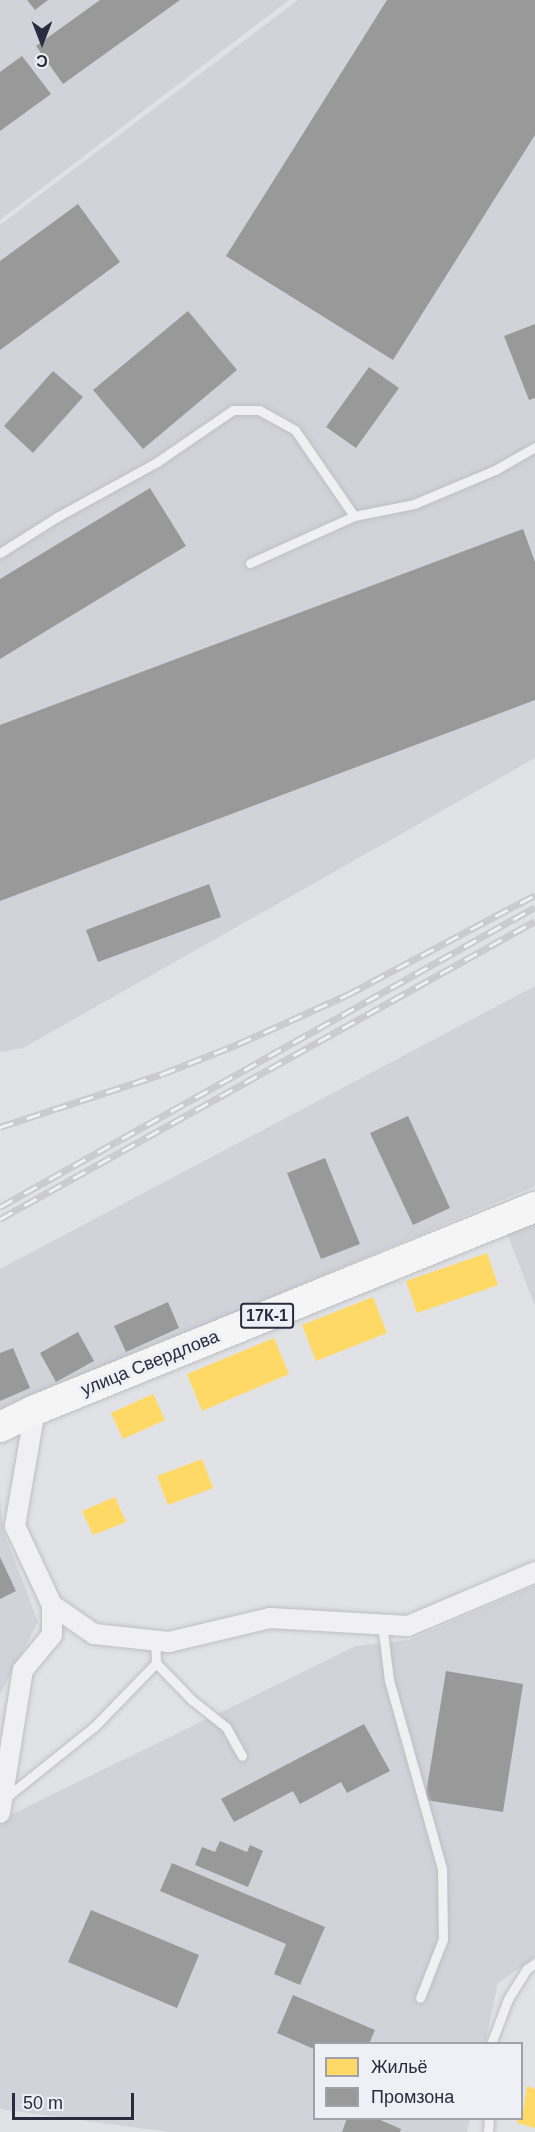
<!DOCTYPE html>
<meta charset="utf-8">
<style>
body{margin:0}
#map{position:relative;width:535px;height:2132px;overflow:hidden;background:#e1e2e6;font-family:Arial,sans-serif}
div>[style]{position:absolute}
.built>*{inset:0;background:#d1d3da}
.homes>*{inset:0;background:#ffd966}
.industry>*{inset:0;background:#999}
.roads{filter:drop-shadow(0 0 2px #bebfc3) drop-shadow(0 0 2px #bebfc3)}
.lane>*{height:9px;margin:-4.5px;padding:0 4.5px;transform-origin:4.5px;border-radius:4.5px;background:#f0f0f3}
.street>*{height:20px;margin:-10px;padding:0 10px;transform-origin:10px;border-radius:10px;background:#f0f0f3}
.primary>*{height:30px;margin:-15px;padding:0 15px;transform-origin:15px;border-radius:15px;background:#f5f5f6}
.rail>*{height:7px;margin-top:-3.5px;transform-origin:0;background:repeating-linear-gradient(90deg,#eef0f5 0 14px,#cacace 0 28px);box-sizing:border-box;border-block:2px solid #cacace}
span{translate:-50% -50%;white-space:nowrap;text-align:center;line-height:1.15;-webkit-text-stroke:6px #eef0f5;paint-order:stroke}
.shield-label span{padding:2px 4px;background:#eef0f5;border:2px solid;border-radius:4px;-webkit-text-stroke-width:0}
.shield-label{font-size:16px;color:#292c3e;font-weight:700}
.street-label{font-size:18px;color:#292c3e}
.legend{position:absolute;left:313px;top:2042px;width:210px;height:78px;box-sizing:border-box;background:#eef0f5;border:2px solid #9fa2ac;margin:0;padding:8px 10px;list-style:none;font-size:18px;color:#292c3e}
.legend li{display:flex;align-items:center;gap:12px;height:30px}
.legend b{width:30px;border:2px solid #9fa2ac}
.north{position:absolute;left:12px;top:12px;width:60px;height:60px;-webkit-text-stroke:4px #eef0f5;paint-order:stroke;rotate:180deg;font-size:16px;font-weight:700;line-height:24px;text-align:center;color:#292c3e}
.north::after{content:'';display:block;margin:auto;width:21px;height:27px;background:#292c3e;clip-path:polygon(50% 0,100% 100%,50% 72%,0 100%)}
.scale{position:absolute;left:12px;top:2093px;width:122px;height:27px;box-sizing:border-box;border:3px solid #292c3e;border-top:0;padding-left:8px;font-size:18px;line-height:21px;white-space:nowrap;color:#292c3e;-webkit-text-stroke:4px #eef0f5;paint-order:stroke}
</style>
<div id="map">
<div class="built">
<div style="clip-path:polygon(0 0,289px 0,0 220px)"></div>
<div style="clip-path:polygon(298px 0,535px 0,535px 758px,23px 1048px,0 1052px,0 225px)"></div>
<div style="clip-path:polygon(535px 986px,535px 1186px,0 1412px,0 1269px)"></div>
<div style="clip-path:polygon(535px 1222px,535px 1306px,507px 1233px)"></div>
<div style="clip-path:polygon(0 1497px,3px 1530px,38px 1622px,0 1694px)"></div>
<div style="clip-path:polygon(535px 1586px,535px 1957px,498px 1983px,485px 2043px,314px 2044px,314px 2118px,470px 2119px,467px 2132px,169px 2132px,0 2109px,0 1820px,356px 1646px,409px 1640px)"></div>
</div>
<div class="homes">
<div style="clip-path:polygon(487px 1253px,498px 1285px,417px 1313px,406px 1281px)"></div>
<div style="clip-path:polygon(373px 1297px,387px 1333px,316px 1361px,302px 1325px)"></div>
<div style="clip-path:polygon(274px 1338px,289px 1374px,202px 1411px,187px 1374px)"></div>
<div style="clip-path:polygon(153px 1394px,165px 1420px,123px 1439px,111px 1413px)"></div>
<div style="clip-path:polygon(202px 1459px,213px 1488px,168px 1505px,157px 1476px)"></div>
<div style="clip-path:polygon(115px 1497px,126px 1522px,93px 1535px,82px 1511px)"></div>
<div style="clip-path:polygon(527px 2086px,535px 2089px,535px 2128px,517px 2123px,518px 2118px,522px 2118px)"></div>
</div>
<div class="industry">
<div style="clip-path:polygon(27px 0,48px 0,35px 10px)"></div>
<div style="clip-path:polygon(100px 0,180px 0,63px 84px,36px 46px)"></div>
<div style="clip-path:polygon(387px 0,535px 0,535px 135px,393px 360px,226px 256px)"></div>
<div style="clip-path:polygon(22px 56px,51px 94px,0 131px,0 72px)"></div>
<div style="clip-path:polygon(78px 204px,120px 262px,0 350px,0 261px)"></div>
<div style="clip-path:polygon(188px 311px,237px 370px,143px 449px,93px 390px)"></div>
<div style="clip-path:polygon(535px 324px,535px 398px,529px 400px,504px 336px)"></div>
<div style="clip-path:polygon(369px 367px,399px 388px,356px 448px,326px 427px)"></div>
<div style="clip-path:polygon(53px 371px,83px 397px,33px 453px,4px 426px)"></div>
<div style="clip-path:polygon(150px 488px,186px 546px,0 659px,0 579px)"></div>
<div style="clip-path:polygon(523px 529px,535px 562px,535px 700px,0 901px,0 725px)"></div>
<div style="clip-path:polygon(209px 884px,221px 917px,98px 962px,86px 930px)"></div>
<div style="clip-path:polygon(408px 1116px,450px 1208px,413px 1225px,370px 1133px)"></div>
<div style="clip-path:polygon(325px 1158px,360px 1244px,321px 1259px,287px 1173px)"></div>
<div style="clip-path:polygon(168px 1302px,179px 1328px,126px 1352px,114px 1326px)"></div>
<div style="clip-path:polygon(78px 1332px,94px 1361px,56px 1382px,40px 1353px)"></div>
<div style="clip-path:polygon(13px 1348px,30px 1388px,0 1401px,0 1353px)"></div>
<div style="clip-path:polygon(0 1557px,16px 1591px,0 1599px)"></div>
<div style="clip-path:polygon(446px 1671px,523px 1684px,503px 1812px,425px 1800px)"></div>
<div style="clip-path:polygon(364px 1724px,390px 1771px,347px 1793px,341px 1782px,300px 1804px,293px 1791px,234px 1822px,221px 1799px)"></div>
<div style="clip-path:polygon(220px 1841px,247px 1852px,250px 1845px,263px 1851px,248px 1887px,195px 1865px,202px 1847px,215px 1852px)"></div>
<div style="clip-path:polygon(172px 1863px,325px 1927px,300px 1985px,274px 1974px,286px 1944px,160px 1891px)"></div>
<div style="clip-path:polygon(91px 1910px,199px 1955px,177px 2008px,68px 1962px)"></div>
<div style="clip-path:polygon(293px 1995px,375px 2030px,369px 2044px,314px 2044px,314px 2049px,277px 2033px)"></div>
<div style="clip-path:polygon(347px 2118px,376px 2118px,401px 2129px,400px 2132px,342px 2132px)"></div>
</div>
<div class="roads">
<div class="lane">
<div style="left:0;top:553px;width:67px;rotate:-32.3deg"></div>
<div style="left:57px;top:517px;width:114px;rotate:-28.8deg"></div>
<div style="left:157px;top:462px;width:92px;rotate:-34.4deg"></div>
<div style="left:233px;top:410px;width:26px"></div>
<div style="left:259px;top:410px;width:41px;rotate:29.1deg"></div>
<div style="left:295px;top:430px;width:104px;rotate:55.5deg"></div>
<div style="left:250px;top:563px;width:114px;rotate:-24.3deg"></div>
<div style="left:354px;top:516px;width:61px;rotate:-11.3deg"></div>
<div style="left:414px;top:504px;width:88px;rotate:-22.8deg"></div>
<div style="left:495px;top:470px;width:46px;rotate:-29.9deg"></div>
<div style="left:382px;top:1624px;width:56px;rotate:82.9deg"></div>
<div style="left:389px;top:1680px;width:196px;rotate:74.3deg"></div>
<div style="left:442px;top:1869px;width:70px;rotate:89.2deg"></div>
<div style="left:443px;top:1939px;width:63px;rotate:111.3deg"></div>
<div style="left:155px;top:1641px;width:22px;rotate:87deg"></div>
<div style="left:156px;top:1663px;width:52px;rotate:45.8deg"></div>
<div style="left:192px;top:1700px;width:43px;rotate:38.5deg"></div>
<div style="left:226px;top:1727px;width:33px;rotate:61deg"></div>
<div style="left:4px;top:1799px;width:115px;rotate:-38.7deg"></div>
<div style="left:94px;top:1727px;width:89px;rotate:-45.9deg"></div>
<div style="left:491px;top:2044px;width:48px;rotate:-69.3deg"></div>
<div style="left:508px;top:1999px;width:36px;rotate:-58deg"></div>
<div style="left:527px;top:1969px;width:10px;rotate:-37deg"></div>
<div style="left:488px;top:2132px;width:14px;rotate:-86deg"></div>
</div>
<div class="street">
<div style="left:35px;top:1410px;width:118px;rotate:99.8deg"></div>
<div style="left:15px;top:1526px;width:87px;rotate:64.9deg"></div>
<div style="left:52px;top:1605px;width:51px;rotate:34.6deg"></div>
<div style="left:94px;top:1634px;width:75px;rotate:6.1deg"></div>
<div style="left:169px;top:1642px;width:104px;rotate:-13.4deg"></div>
<div style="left:270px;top:1618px;width:138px;rotate:3.3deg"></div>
<div style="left:408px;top:1626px;width:138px;rotate:-23deg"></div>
<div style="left:0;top:1813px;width:145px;rotate:-80.9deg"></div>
<div style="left:23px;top:1670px;width:45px;rotate:-50.4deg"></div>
<div style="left:52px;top:1635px;width:30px;rotate:-90deg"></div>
</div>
<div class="primary">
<div style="left:0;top:1427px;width:39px;rotate:-26deg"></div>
<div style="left:35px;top:1410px;width:540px;rotate:-22.1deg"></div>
</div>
</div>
<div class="rail">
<div style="left:0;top:1127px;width:170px;rotate:-18.1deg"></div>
<div style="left:162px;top:1074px;width:82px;rotate:-21.5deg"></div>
<div style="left:238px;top:1044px;width:120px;rotate:-24.2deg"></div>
<div style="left:347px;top:995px;width:213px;rotate:-28deg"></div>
<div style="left:0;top:1207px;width:613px;rotate:-29.28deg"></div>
<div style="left:0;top:1219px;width:612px;rotate:-29.12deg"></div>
</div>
<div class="shield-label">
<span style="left:267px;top:1316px">17К-1</span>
</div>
<div class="street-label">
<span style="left:150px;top:1363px;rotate:-22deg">улица Свердлова</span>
</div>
<ul class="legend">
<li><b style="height:16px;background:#ffd966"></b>Жильё</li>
<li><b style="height:16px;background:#999"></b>Промзона</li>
</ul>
<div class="north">С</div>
<div class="scale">50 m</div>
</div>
